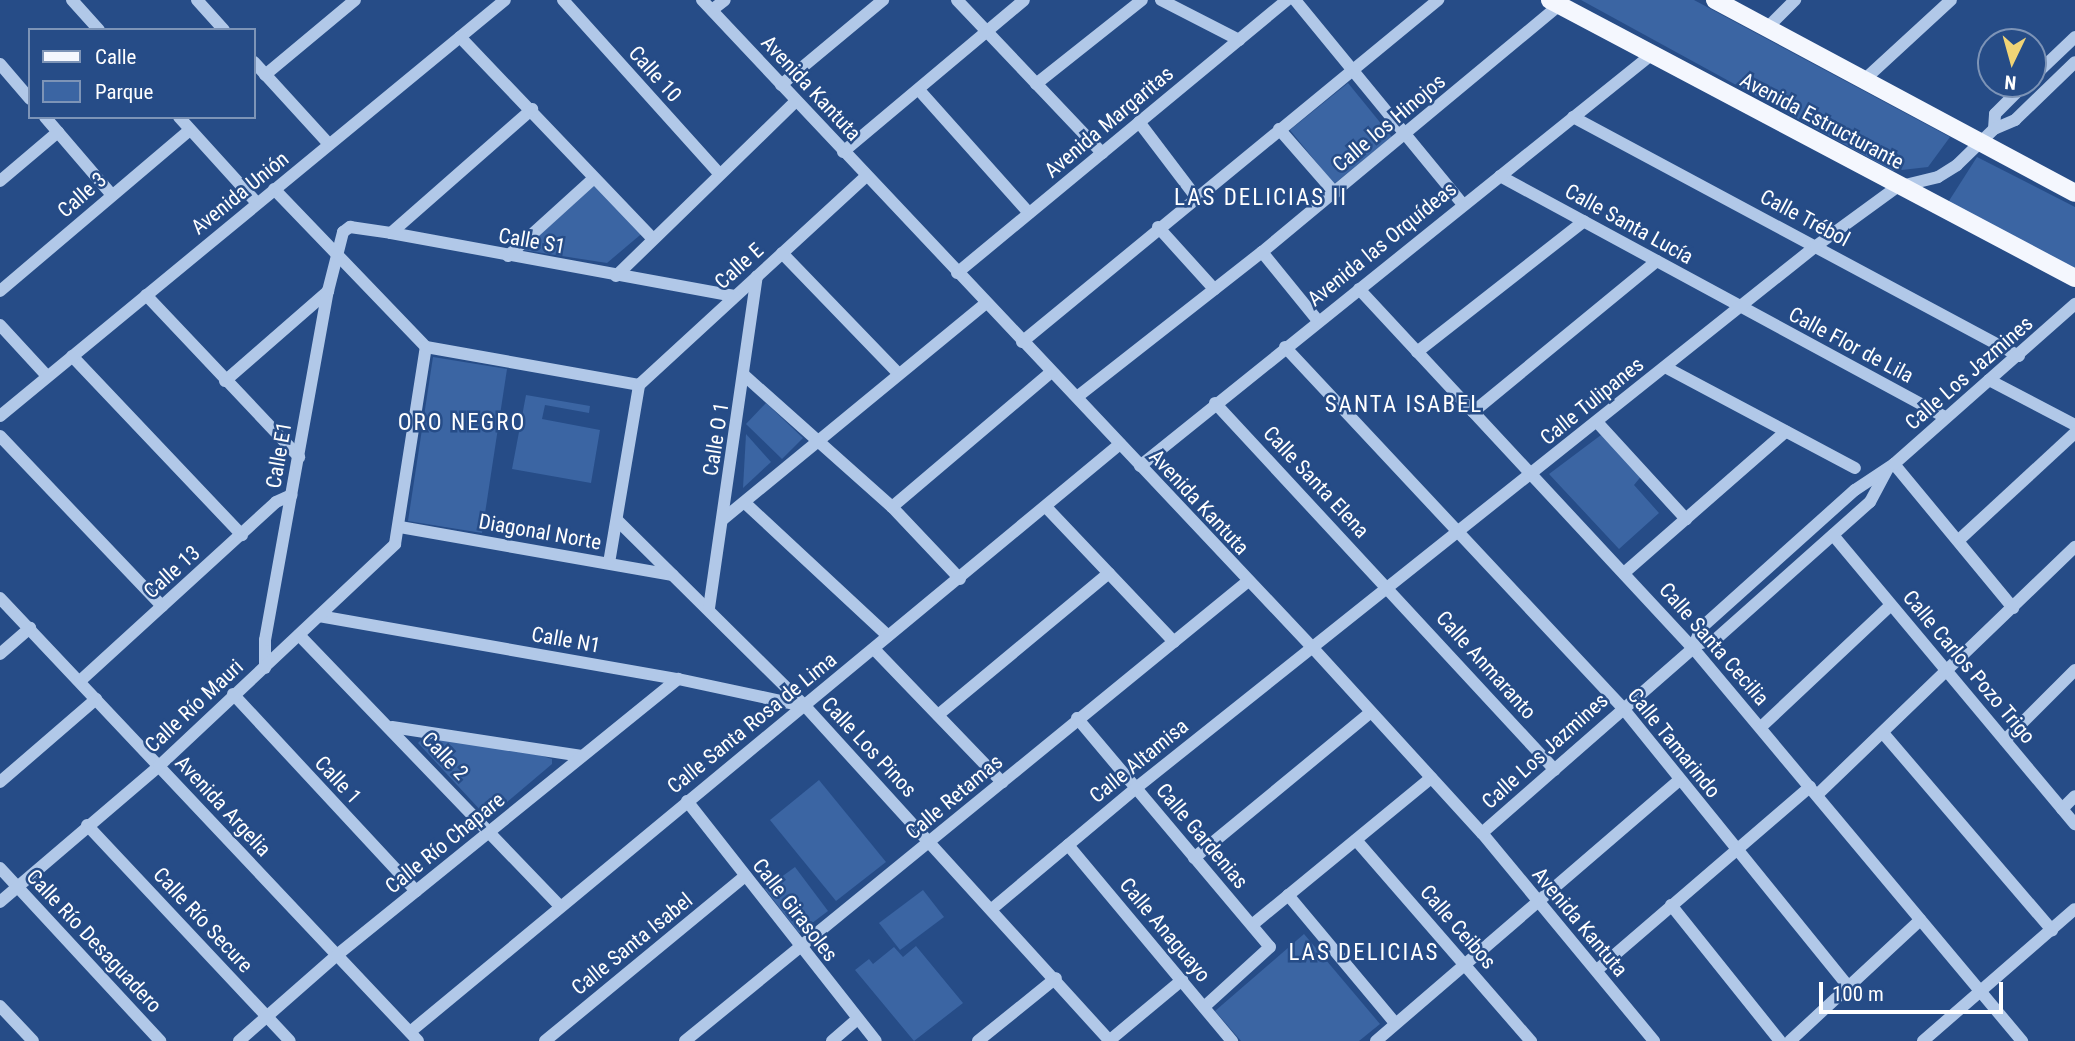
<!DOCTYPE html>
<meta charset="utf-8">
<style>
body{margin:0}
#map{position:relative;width:2075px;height:1041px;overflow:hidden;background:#264c87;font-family:"Roboto Condensed",sans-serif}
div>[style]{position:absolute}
.green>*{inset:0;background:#3b65a3}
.minor>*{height:12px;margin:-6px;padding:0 6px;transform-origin:6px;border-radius:6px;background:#b1c8e8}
.major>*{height:18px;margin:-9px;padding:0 9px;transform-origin:9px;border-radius:9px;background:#f4f7fe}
span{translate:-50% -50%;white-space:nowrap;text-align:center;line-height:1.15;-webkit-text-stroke:5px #264c87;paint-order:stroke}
.street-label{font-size:21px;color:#fff}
.neighbourhood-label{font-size:23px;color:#fff;letter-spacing:2px}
.legend{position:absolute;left:28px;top:28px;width:228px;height:91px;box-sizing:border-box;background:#264c87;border:2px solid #7d94b7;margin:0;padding:9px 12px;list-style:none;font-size:21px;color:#fff}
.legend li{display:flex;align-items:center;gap:14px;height:35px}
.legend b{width:35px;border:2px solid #7d94b7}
.north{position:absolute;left:1977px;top:28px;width:70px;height:70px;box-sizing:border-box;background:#264c87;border:2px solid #7d94b7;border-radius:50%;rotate:185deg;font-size:19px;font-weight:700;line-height:28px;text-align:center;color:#fff}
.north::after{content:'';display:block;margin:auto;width:24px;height:32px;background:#f1d476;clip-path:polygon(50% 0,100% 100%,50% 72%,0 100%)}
.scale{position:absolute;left:1819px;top:982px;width:184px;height:32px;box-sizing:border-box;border:4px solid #fff;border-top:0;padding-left:9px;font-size:21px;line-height:24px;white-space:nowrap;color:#fff;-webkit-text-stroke:5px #264c87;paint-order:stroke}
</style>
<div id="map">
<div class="green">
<div style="clip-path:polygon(1581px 0,1694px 0,1950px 137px,1928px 167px,1893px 171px)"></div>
<div style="clip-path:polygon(1348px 83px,1392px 137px,1334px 184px,1290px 130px)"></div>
<div style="clip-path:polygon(1977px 157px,2075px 207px,2075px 270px,1947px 204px)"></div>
<div style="clip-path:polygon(594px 186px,646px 230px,607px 263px,523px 250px)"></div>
<div style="clip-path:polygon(433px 357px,507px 369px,482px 533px,408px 521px)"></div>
<div style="clip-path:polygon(526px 395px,590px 406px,589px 413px,545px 405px,542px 419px,600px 430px,591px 483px,512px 469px)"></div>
<div style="clip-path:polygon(766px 403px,803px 438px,782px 459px,746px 424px)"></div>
<div style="clip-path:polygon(746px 434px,771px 462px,743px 488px)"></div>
<div style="clip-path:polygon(1601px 435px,1643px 474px,1634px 485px,1659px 513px,1619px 549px,1549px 474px)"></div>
<div style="clip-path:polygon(425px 736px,539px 755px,552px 759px,552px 764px,493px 814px,483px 813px,418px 743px)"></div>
<div style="clip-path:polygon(819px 780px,886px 862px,836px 901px,770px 820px)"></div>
<div style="clip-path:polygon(795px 867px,828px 911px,799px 933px,765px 889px)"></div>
<div style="clip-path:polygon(923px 890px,944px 917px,900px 950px,879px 923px)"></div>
<div style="clip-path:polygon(1304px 934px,1380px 1024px,1359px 1041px,1241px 1041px,1215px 1011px)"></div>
<div style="clip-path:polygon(916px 946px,963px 1003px,914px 1041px,855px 970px,869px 959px,873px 964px,894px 947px,903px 957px)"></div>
</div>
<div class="minor">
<div style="left:72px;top:0;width:40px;rotate:48deg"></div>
<div style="left:197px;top:0;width:40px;rotate:48deg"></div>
<div style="left:563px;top:0;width:233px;rotate:48deg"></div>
<div style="left:702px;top:0;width:889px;rotate:46.69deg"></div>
<div style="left:1312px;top:647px;width:252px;rotate:47.6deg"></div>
<div style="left:1482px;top:833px;width:270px;rotate:50.4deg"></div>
<div style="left:957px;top:0;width:211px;rotate:46.5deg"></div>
<div style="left:1161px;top:0;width:88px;rotate:27.1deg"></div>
<div style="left:1295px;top:0;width:263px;rotate:50.6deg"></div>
<div style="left:712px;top:10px;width:16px;rotate:-38deg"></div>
<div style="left:1767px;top:28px;width:40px;rotate:-45deg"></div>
<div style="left:460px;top:37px;width:277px;rotate:46.3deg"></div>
<div style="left:254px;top:62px;width:111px;rotate:47.6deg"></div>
<div style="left:0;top:64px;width:46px;rotate:49.4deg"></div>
<div style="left:265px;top:75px;width:117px;rotate:-39.8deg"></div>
<div style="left:2033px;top:77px;width:58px;rotate:-43.6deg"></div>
<div style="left:1864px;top:80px;width:118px;rotate:-42.6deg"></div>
<div style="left:1036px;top:84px;width:135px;rotate:-38.4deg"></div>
<div style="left:781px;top:85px;width:133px;rotate:-39.8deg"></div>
<div style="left:919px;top:90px;width:165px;rotate:48.2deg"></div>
<div style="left:45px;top:117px;width:101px;rotate:49.4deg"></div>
<div style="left:179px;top:117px;width:116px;rotate:47.8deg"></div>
<div style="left:1573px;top:117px;width:506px;rotate:28.19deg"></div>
<div style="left:1139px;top:122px;width:94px;rotate:52.8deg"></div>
<div style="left:1279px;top:129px;width:85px;rotate:48.8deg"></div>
<div style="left:1994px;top:129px;width:15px;rotate:-86deg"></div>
<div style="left:1995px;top:114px;width:42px;rotate:-45deg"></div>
<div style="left:843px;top:152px;width:236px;rotate:-40deg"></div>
<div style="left:1500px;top:176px;width:506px;rotate:28.44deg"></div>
<div style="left:0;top:181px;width:76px;rotate:-40.2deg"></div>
<div style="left:274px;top:189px;width:219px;rotate:46.1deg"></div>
<div style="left:1158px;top:227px;width:84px;rotate:47.9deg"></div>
<div style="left:391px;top:233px;width:188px;rotate:-41.3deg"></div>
<div style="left:1262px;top:252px;width:89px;rotate:50.9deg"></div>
<div style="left:782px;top:253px;width:168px;rotate:46deg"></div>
<div style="left:508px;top:256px;width:116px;rotate:-42.2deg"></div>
<div style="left:957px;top:273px;width:428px;rotate:-39.6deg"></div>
<div style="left:616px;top:276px;width:251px;rotate:-44.2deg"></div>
<div style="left:1359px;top:289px;width:490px;rotate:47.1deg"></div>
<div style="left:1693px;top:648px;width:513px;rotate:50.07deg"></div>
<div style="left:0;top:291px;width:249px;rotate:-40.3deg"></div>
<div style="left:146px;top:295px;width:223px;rotate:46.6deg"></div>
<div style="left:0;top:325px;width:69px;rotate:47.3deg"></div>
<div style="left:1022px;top:342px;width:539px;rotate:-39.42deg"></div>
<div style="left:426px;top:347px;width:216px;rotate:10.1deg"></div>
<div style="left:1285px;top:347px;width:493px;rotate:46.9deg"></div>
<div style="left:1622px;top:707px;width:360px;rotate:51deg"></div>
<div style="left:1417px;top:352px;width:212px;rotate:-38.1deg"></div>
<div style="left:72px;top:356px;width:247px;rotate:46.5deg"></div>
<div style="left:1665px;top:367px;width:215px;rotate:28deg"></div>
<div style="left:745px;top:376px;width:197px;rotate:41.7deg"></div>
<div style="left:892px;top:507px;width:99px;rotate:46.6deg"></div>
<div style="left:1989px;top:380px;width:97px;rotate:27.6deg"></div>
<div style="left:225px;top:381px;width:137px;rotate:-41.1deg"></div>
<div style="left:639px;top:385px;width:309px;rotate:-42.6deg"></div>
<div style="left:1077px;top:397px;width:235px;rotate:-38.1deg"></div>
<div style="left:1262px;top:252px;width:386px;rotate:-39.7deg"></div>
<div style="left:1215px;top:403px;width:500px;rotate:47.19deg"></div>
<div style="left:1473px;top:412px;width:238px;rotate:-39.4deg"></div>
<div style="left:0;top:416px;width:654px;rotate:-39.48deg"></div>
<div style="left:1597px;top:422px;width:132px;rotate:47.5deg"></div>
<div style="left:0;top:436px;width:235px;rotate:46.4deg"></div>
<div style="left:1894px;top:464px;width:187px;rotate:50.4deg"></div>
<div style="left:1140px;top:466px;width:656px;rotate:-38.81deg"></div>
<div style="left:745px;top:503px;width:195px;rotate:42.9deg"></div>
<div style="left:892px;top:507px;width:209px;rotate:-40.3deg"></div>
<div style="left:1046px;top:507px;width:186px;rotate:46.5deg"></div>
<div style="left:617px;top:520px;width:264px;rotate:44.7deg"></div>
<div style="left:805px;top:706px;width:453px;rotate:47.7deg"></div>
<div style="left:722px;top:520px;width:340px;rotate:-39.4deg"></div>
<div style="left:400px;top:527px;width:277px;rotate:10deg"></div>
<div style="left:1833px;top:535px;width:377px;rotate:50.1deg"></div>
<div style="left:1960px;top:539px;width:156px;rotate:-42.7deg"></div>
<div style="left:609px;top:563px;width:181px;rotate:-80.4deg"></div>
<div style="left:1624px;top:573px;width:215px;rotate:-41.2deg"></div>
<div style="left:0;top:598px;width:609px;rotate:46.66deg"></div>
<div style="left:709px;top:608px;width:335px;rotate:-81.8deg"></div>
<div style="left:319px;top:616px;width:364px;rotate:10deg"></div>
<div style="left:678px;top:679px;width:129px;rotate:12.1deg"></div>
<div style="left:299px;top:635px;width:376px;rotate:46.1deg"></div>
<div style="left:1698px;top:644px;width:19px;rotate:-16deg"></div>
<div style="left:1716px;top:639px;width:206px;rotate:-41.7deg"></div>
<div style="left:1870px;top:502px;width:36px;rotate:-62deg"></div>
<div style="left:874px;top:649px;width:185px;rotate:46.1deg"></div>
<div style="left:0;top:654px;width:40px;rotate:-41deg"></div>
<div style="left:265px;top:668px;width:28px;rotate:-90deg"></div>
<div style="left:265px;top:640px;width:355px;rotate:-79.8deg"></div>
<div style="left:328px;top:291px;width:61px;rotate:-75.7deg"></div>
<div style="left:343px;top:232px;width:9px;rotate:-36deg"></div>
<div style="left:350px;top:227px;width:41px;rotate:8.3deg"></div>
<div style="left:391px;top:233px;width:349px;rotate:10.4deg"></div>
<div style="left:80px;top:681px;width:265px;rotate:-42.4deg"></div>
<div style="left:276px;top:502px;width:17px;rotate:-24deg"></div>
<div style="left:233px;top:694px;width:269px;rotate:47.1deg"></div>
<div style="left:938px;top:715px;width:222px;rotate:-39.7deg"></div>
<div style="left:1077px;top:718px;width:299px;rotate:49.9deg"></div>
<div style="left:1270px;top:947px;width:89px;rotate:137.7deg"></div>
<div style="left:392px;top:727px;width:192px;rotate:8.7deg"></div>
<div style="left:1761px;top:727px;width:178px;rotate:-43.2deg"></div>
<div style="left:1883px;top:733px;width:260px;rotate:49.4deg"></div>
<div style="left:2005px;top:740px;width:99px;rotate:-45deg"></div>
<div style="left:0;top:782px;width:127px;rotate:-40.8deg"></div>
<div style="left:1817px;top:795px;width:358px;rotate:-43.9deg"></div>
<div style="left:687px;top:801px;width:305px;rotate:51.8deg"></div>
<div style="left:2062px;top:809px;width:18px;rotate:-45deg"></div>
<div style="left:87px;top:825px;width:296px;rotate:46.8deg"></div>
<div style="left:1482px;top:833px;width:281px;rotate:-41.2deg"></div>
<div style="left:1693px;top:648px;width:22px;rotate:-68deg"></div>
<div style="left:1701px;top:628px;width:207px;rotate:-41.9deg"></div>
<div style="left:1855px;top:490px;width:47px;rotate:-33.7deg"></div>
<div style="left:1894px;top:464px;width:242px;rotate:-41.5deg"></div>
<div style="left:1356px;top:840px;width:267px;rotate:49deg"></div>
<div style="left:1068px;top:845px;width:256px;rotate:50.1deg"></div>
<div style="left:1194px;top:858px;width:228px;rotate:-39.5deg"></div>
<div style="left:0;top:868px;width:236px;rotate:47.2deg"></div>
<div style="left:1288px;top:895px;width:167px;rotate:50.1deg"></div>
<div style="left:0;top:902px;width:209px;rotate:-40.5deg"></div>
<div style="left:159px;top:766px;width:324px;rotate:-43.2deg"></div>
<div style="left:395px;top:544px;width:199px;rotate:-81.1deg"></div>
<div style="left:1671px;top:905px;width:174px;rotate:51.3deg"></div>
<div style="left:993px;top:908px;width:187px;rotate:-40deg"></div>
<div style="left:1136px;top:788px;width:870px;rotate:-38.56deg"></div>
<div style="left:1816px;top:246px;width:100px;rotate:-36.1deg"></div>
<div style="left:1897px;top:187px;width:42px;rotate:-13.7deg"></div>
<div style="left:1938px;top:177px;width:22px;rotate:-32deg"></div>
<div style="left:1957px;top:165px;width:52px;rotate:-44.2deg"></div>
<div style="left:1994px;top:129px;width:23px;rotate:-23deg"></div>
<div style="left:2015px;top:120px;width:83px;rotate:-44deg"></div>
<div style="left:1252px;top:925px;width:232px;rotate:-39.4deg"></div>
<div style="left:1597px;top:970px;width:281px;rotate:-40.7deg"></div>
<div style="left:0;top:1006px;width:48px;rotate:46.7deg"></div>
<div style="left:410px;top:1032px;width:922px;rotate:-39.63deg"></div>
<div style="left:1110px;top:1040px;width:94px;rotate:-39.8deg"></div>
<div style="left:239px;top:1041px;width:130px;rotate:-41.3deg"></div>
<div style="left:337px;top:955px;width:439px;rotate:-39deg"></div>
<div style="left:545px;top:1041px;width:258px;rotate:-39.5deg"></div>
<div style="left:685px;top:1041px;width:726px;rotate:-39.24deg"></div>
<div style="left:832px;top:1041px;width:33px;rotate:-41deg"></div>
<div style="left:978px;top:1041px;width:100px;rotate:-38.9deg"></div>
<div style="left:1376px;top:1041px;width:400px;rotate:-40.7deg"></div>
<div style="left:1790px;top:1041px;width:178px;rotate:-42.9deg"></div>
<div style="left:1923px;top:1041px;width:201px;rotate:-41deg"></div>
</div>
<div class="major">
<div style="left:1550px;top:0;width:594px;rotate:27.9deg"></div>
<div style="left:1715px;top:0;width:408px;rotate:28.2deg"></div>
</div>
<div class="street-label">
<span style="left:655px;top:74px;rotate:48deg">Calle 10</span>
<span style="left:811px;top:88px;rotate:47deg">Avenida Kantuta</span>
<span style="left:1822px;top:121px;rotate:28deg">Avenida Estructurante</span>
<span style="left:1109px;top:122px;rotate:-40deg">Avenida Margaritas</span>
<span style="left:1389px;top:123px;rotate:-40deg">Calle los Hinojos</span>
<span style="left:240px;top:193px;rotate:-39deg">Avenida Unión</span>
<span style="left:82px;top:195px;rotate:-41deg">Calle 3</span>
<span style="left:1805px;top:218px;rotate:28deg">Calle Trébol</span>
<span style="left:1629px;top:224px;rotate:29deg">Calle Santa Lucía</span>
<span style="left:532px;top:241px;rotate:10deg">Calle S1</span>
<span style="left:1382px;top:244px;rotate:-39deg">Avenida las Orquídeas</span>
<span style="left:739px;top:266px;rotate:-42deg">Calle E</span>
<span style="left:1851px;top:345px;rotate:28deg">Calle Flor de Lila</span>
<span style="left:1969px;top:373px;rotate:-41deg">Calle Los Jazmines</span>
<span style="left:1592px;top:401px;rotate:-39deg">Calle Tulipanes</span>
<span style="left:716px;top:439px;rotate:-81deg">Calle O 1</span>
<span style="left:279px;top:455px;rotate:-80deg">Calle E1</span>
<span style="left:1316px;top:482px;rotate:47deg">Calle Santa Elena</span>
<span style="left:1199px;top:502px;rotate:47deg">Avenida Kantuta</span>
<span style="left:540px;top:532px;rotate:10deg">Diagonal Norte</span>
<span style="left:172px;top:572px;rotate:-42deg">Calle 13</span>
<span style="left:566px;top:640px;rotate:10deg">Calle N1</span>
<span style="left:1714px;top:644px;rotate:49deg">Calle Santa Cecilia</span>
<span style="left:1486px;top:665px;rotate:48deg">Calle Anmaranto</span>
<span style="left:1969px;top:667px;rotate:50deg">Calle Carlos Pozo Trigo</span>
<span style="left:194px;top:706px;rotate:-43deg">Calle Río Mauri</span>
<span style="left:752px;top:723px;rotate:-39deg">Calle Santa Rosa de Lima</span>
<span style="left:1674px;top:743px;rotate:51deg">Calle Tamarindo</span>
<span style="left:869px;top:747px;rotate:47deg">Calle Los Pinos</span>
<span style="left:1545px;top:751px;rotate:-42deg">Calle Los Jazmines</span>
<span style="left:445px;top:756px;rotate:47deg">Calle 2</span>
<span style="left:1139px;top:761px;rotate:-39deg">Calle Altamisa</span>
<span style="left:338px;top:780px;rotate:47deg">Calle 1</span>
<span style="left:954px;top:797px;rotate:-40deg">Calle Retamas</span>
<span style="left:223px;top:806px;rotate:47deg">Avenida Argelia</span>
<span style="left:1202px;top:836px;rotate:50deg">Calle Gardenias</span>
<span style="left:445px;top:843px;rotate:-39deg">Calle Río Chapare</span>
<span style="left:795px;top:910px;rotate:52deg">Calle Girasoles</span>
<span style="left:203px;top:920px;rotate:47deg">Calle Río Secure</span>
<span style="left:1580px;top:922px;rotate:50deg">Avenida Kantuta</span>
<span style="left:1458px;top:927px;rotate:49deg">Calle Ceibos</span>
<span style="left:1165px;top:930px;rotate:50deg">Calle Anaguayo</span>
<span style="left:94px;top:941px;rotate:47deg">Calle Río Desaguadero</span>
<span style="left:632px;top:944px;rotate:-39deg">Calle Santa Isabel</span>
</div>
<div class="neighbourhood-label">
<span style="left:1261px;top:198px">LAS DELICIAS II</span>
<span style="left:1404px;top:405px">SANTA ISABEL</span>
<span style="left:462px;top:423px">ORO NEGRO</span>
<span style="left:1364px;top:953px">LAS DELICIAS</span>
</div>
<ul class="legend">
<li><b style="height:9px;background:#f4f7fe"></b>Calle</li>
<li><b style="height:19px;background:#3b65a3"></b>Parque</li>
</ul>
<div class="north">N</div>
<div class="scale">100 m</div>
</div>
